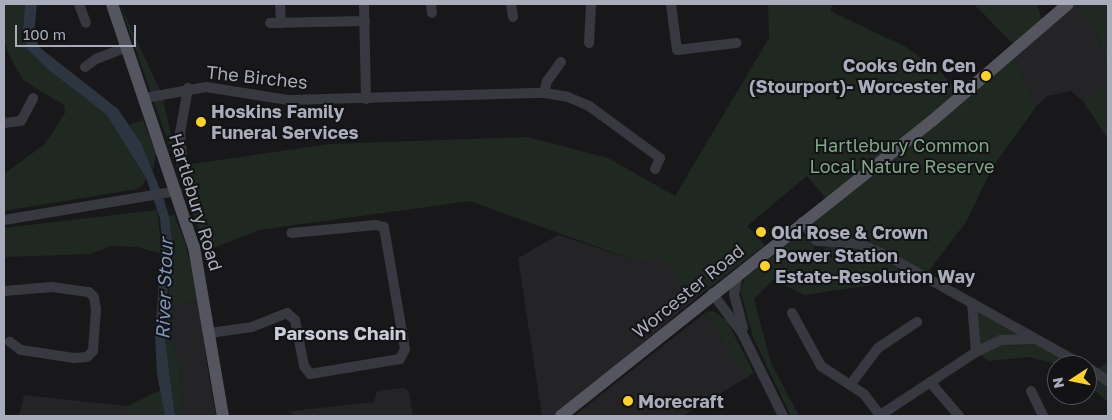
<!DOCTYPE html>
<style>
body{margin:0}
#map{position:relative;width:1112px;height:420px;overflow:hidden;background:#18181a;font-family:"Golos Text",sans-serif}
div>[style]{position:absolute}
.built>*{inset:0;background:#242427}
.green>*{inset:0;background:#1f2921}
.water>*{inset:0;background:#2c3540}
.minor>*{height:10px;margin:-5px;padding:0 5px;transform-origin:5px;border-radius:5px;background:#383940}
.major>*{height:12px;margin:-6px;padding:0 6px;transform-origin:6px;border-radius:6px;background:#54555f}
.dots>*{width:14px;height:14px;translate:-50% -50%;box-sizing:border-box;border:2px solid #131315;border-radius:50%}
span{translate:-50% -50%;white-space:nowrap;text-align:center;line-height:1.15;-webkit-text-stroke:4px #131315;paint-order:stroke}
.poi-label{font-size:18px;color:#a9acbb;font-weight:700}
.right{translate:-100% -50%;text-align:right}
.left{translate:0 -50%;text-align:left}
.street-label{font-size:18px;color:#a9acbb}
.park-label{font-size:18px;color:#7ea886}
.water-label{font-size:19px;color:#7d96b9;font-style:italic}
.neighbourhood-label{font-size:19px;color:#caccd7;font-weight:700}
.frame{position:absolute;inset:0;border:5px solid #a9acbb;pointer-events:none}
.north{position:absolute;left:1047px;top:355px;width:50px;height:50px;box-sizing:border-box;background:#131315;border:1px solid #4f5057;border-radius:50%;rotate:259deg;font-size:14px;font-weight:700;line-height:20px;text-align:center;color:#a9acbb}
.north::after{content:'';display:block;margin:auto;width:18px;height:22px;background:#ffd12b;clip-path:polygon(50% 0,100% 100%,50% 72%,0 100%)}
.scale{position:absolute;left:15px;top:25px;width:121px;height:22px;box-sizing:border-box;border:2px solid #a9acbb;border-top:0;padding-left:6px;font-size:15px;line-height:18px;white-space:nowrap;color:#a9acbb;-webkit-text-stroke:4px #131315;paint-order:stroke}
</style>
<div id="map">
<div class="built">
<div style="clip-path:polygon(1068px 4px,1076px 4px,1098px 36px,1108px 67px,1108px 82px,1083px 101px,1071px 91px,1047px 96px,1036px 107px,1012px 53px)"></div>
<div style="clip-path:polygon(558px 235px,639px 262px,661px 258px,696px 298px,563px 409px,553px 416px,542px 416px,518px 258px)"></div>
<div style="clip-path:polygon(199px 301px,207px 366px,216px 416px,182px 416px,180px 365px,171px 335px,173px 310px,179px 303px)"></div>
<div style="clip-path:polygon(706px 312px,746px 378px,683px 416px,574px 416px)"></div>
<div style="clip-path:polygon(404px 388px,409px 391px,413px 416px,292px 416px,291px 411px,374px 402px,377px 391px)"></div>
<div style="clip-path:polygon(24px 395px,127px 406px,129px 416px,19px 416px)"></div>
</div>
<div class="green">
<div style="clip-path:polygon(4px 4px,25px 4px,23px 29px,27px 49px,51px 72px,106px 114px,146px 178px,143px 185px,137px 189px,4px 211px,4px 174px,45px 144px,65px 113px,64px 105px,23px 80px,9px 55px,4px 40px)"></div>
<div style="clip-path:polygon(120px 4px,162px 95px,178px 166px,330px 144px,527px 137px,608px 158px,675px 196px,769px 38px,768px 4px,833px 4px,830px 11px,906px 47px,940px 72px,962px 95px,1012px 53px,1036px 107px,993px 166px,966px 222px,925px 276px,860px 244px,856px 238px,817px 235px,814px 223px,833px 207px,807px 176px,747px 226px,765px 245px,696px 298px,661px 258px,639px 262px,470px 201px,259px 230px,206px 251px)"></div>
<div style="clip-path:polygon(974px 4px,1037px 4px,1043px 24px,1017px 48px)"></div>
<div style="clip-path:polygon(1076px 4px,1108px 4px,1108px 67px,1098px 36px)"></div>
<div style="clip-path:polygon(1108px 82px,1108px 139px,1083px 101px)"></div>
<div style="clip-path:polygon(143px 120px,156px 153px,153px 170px,129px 125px)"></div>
<div style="clip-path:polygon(157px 210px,162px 254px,137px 247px,111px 246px,90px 254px,4px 257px,4px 228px)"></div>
<div style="clip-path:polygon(174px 214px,185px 242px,199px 301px,179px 303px,173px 310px,171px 335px,180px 365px,182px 416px,175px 416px,164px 331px,169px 294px,169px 216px)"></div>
<div style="clip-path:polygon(800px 234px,813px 243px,816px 256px,821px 256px,824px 249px,829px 247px,859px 248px,920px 278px,804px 295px,773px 280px,754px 299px,771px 363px,799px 416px,791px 416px,753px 337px,740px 290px,745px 278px)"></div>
<div style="clip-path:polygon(975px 305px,1083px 365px,1061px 365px,1029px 357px,988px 361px,976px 352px)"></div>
<div style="clip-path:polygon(713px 311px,727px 321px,754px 373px,746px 378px,706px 312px)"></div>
<div style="clip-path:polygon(1108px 362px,1108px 402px,1087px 384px,1087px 367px,1094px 371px)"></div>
<div style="clip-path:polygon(161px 390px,165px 416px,129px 416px,127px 406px)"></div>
</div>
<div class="water">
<div style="clip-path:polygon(25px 4px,37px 4px,34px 34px,39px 47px,118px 109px,141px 143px,162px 194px,169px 216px,172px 242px,164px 331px,175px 416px,165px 416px,157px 374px,155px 335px,162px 243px,160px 218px,146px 178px,106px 114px,51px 72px,27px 49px,23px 29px)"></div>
</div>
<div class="minor">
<div style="left:79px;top:4px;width:20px;rotate:70deg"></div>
<div style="left:280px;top:4px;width:19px;rotate:87deg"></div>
<div style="left:364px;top:4px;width:95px;rotate:88.8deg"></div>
<div style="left:431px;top:4px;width:9px;rotate:84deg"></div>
<div style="left:511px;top:4px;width:13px;rotate:81deg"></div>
<div style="left:671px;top:4px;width:46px;rotate:82.6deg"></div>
<div style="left:677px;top:50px;width:60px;rotate:-6.7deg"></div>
<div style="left:270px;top:23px;width:95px;rotate:-1.2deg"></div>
<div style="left:589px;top:43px;width:39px;rotate:-87deg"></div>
<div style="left:561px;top:62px;width:24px;rotate:126deg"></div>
<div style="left:547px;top:81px;width:12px;rotate:104deg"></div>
<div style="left:544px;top:93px;width:24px;rotate:9deg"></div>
<div style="left:568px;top:97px;width:23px;rotate:23deg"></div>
<div style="left:589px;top:106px;width:88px;rotate:36.2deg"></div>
<div style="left:660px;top:158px;width:12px;rotate:114deg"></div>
<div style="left:85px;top:67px;width:14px;rotate:-36deg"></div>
<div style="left:96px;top:59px;width:33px;rotate:-21deg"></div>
<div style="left:145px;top:98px;width:62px;rotate:-10.2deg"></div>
<div style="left:206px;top:87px;width:83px;rotate:9deg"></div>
<div style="left:288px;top:100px;width:256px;rotate:-1.6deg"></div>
<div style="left:4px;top:123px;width:17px;rotate:-7deg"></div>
<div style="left:21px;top:121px;width:26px;rotate:-62deg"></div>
<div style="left:182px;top:154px;width:21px;rotate:-95deg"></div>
<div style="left:180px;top:133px;width:46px;rotate:-79.9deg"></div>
<div style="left:4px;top:220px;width:175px;rotate:-9.5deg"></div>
<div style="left:802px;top:222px;width:24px;rotate:52deg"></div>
<div style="left:817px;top:241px;width:43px;rotate:4deg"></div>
<div style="left:860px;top:244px;width:36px;rotate:24deg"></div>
<div style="left:893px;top:259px;width:218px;rotate:29.2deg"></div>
<div style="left:738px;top:274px;width:20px;rotate:101deg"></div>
<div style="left:734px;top:294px;width:35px;rotate:75deg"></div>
<div style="left:4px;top:291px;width:48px;rotate:-4.8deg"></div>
<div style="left:52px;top:287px;width:37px;rotate:8deg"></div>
<div style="left:89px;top:292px;width:7px;rotate:45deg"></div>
<div style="left:94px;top:297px;width:12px;rotate:81deg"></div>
<div style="left:96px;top:309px;width:42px;rotate:94.1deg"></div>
<div style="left:93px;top:351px;width:8px;rotate:135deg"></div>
<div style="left:87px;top:357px;width:13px;rotate:176deg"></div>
<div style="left:74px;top:358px;width:54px;rotate:-171.4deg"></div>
<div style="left:21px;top:350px;width:14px;rotate:-144deg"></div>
<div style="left:712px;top:293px;width:50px;rotate:53.1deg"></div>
<div style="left:742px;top:333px;width:93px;rotate:63.7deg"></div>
<div style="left:972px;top:303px;width:49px;rotate:85.3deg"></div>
<div style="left:792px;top:313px;width:60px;rotate:61.3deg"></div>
<div style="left:821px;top:366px;width:51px;rotate:33.1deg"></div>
<div style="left:864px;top:394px;width:26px;rotate:53deg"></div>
<div style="left:210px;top:333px;width:42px;rotate:-8.1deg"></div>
<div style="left:252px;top:327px;width:38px;rotate:-22deg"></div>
<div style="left:287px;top:313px;width:11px;rotate:41deg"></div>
<div style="left:295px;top:320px;width:47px;rotate:78.9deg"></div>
<div style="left:304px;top:366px;width:10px;rotate:53deg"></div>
<div style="left:310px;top:374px;width:91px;rotate:-9.5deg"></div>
<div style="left:400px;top:359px;width:11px;rotate:-63deg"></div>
<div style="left:405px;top:349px;width:124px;rotate:-99.8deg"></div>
<div style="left:384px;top:227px;width:8px;rotate:-166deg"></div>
<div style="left:376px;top:225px;width:85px;rotate:174.6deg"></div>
<div style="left:1087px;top:367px;width:25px;rotate:34deg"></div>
<div style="left:930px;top:382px;width:45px;rotate:49.5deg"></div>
<div style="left:850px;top:385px;width:46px;rotate:-52.9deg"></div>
<div style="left:878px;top:348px;width:47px;rotate:-33.7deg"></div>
<div style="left:1031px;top:391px;width:28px;rotate:64deg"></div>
<div style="left:879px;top:416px;width:116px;rotate:-33.4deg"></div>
<div style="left:976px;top:352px;width:28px;rotate:-26deg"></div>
<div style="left:1001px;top:340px;width:32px;rotate:-2deg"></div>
</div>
<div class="major">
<div style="left:112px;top:4px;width:256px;rotate:71.4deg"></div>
<div style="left:194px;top:247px;width:171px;rotate:80.3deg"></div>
<div style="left:561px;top:416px;width:474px;rotate:-38.5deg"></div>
<div style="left:932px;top:121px;width:179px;rotate:-40.7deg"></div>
</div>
<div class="dots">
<div style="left:986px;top:76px;background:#ffd12b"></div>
<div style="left:201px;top:122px;background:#ffd12b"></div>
<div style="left:761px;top:232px;background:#ffd12b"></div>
<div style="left:765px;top:266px;background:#ffd12b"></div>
<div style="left:628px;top:401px;background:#ffd12b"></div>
</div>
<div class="poi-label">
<span class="right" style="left:976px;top:76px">Cooks Gdn Cen<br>(Stourport)- Worcester Rd</span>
<span class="left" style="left:211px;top:122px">Hoskins Family<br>Funeral Services</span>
<span class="left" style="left:771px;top:232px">Old Rose &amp; Crown</span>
<span class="left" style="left:775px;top:266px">Power Station<br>Estate-Resolution Way</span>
<span class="left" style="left:638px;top:401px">Morecraft</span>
</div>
<div class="street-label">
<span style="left:257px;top:77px;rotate:6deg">The Birches</span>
<span style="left:196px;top:202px;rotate:73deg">Hartlebury Road</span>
<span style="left:688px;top:291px;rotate:-39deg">Worcester Road</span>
</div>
<div class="park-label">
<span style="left:902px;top:156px">Hartlebury Common<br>Local Nature Reserve</span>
</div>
<div class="water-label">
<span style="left:164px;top:289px;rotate:-88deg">River Stour</span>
</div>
<div class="neighbourhood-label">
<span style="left:340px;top:333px">Parsons Chain</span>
</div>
<div class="frame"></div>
<div class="north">N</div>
<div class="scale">100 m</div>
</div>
